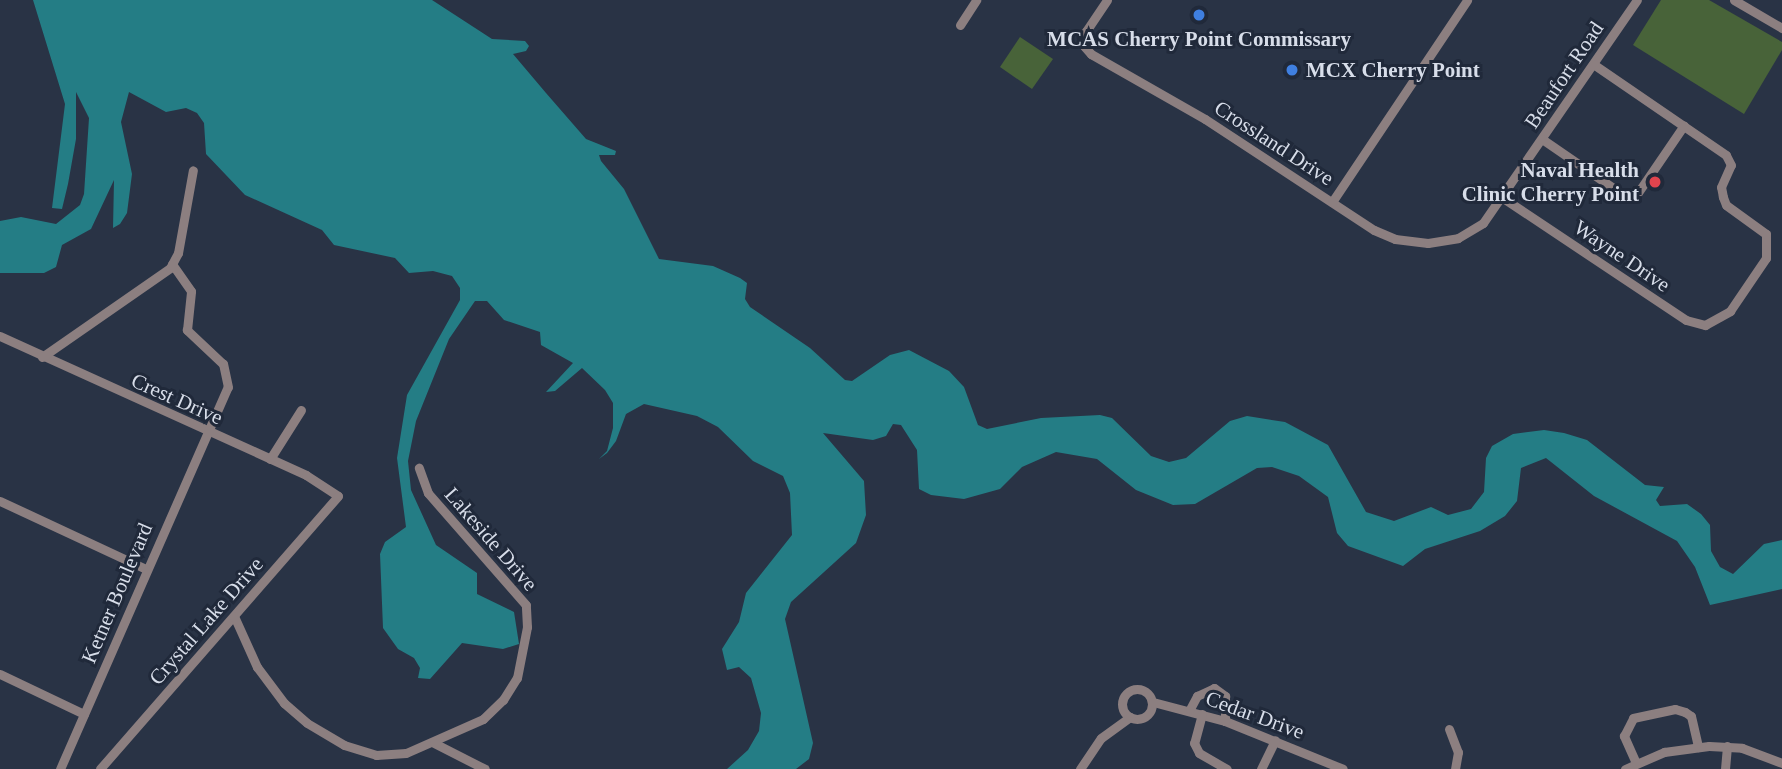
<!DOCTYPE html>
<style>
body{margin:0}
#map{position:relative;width:1782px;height:769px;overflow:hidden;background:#293345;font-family:Georgia,serif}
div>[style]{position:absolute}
.green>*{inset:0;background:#486339}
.water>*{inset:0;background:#247d85}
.minor>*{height:9px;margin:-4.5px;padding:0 4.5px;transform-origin:4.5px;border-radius:4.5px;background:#8c7f80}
.minor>.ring{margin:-4.5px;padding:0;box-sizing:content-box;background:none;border:9px solid #8c7f80;border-radius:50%}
.dots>*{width:19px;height:19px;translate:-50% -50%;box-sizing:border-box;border:4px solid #20293a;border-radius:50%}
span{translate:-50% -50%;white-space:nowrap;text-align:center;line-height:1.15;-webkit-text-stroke:6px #20293a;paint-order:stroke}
.poi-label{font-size:21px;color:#d7dde9;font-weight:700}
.left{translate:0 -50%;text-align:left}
.right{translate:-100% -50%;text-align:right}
.street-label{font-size:21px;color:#d7dde9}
</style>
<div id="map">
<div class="green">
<div style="clip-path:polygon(1661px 0,1709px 0,1782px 42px,1782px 50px,1744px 114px,1633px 45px)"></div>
<div style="clip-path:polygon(1020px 37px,1053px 59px,1032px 89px,1000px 67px)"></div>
</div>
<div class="water">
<div style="clip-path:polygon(33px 0,432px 0,492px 39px,525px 41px,529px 46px,526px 51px,513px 54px,546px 93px,586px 139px,616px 151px,615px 155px,599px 155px,601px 161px,624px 189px,659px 259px,713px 266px,740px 278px,747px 283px,745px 299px,750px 307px,810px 348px,845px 380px,852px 381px,890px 355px,909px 350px,949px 371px,964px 387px,978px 425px,987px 429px,1041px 418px,1100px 415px,1112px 418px,1151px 456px,1169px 462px,1186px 458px,1230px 421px,1247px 416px,1285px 422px,1328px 445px,1366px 512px,1394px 521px,1431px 507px,1448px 515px,1471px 509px,1484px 492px,1486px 458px,1492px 446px,1513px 434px,1544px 430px,1564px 433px,1587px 440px,1645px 485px,1664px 487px,1656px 500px,1660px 506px,1687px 504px,1701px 514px,1710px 525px,1711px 551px,1720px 567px,1733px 574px,1764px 544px,1782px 540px,1782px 589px,1710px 605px,1695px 567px,1677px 541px,1594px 496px,1546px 458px,1521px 468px,1517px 501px,1505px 516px,1480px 531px,1425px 549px,1403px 566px,1348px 546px,1337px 533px,1328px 497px,1299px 476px,1272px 467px,1257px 468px,1195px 504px,1173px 505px,1136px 490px,1097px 459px,1056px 452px,1022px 467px,1000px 489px,964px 499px,931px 495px,919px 489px,917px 450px,901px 425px,893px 424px,886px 436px,873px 440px,823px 433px,864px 481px,866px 515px,856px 543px,791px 602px,785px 619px,813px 743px,809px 759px,796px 769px,727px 769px,748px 750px,759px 731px,761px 713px,751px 678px,739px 667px,727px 670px,722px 649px,739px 622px,746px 593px,792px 535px,790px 493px,783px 476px,753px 461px,718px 427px,697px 416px,644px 404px,626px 414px,616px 441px,607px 453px,599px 459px,607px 451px,613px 428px,613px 403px,605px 390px,582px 368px,555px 391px,546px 392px,573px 363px,541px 345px,540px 332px,504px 320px,487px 301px,475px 301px,449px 339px,416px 421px,408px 461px,411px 490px,436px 545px,477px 573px,477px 594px,514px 612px,519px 644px,503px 649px,462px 643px,430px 679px,418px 678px,420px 668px,414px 658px,398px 649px,383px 628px,380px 554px,385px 542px,406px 527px,397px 458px,407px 395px,460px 300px,460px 288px,452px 276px,433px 271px,409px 273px,395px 258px,334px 245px,322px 230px,245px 195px,206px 154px,204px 123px,197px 113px,186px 108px,166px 112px,129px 92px,121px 122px,132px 174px,127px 213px,120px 224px,113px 228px,114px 180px,91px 229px,62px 245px,56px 267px,44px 273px,0 273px,0 221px,21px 217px,56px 224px,80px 205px,84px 194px,89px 118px,76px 92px,76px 139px,68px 184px,62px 209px,52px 208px,65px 104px)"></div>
</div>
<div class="minor">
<div style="left:1107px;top:0;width:37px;rotate:124deg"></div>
<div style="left:1086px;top:31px;width:15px;rotate:98deg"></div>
<div style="left:1084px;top:46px;width:11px;rotate:49deg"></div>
<div style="left:1091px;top:54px;width:131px;rotate:29.7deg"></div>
<div style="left:1205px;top:119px;width:202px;rotate:33.3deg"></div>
<div style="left:1374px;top:230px;width:23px;rotate:23deg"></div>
<div style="left:1395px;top:239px;width:33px;rotate:7deg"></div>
<div style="left:1428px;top:243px;width:30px;rotate:-9deg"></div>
<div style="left:1458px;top:238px;width:29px;rotate:-31deg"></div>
<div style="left:1483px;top:223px;width:271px;rotate:-55.4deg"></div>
<div style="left:1734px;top:0;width:56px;rotate:30.3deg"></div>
<div style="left:960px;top:25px;width:30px;rotate:-57deg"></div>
<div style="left:1542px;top:139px;width:101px;rotate:34.5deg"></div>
<div style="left:1625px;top:196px;width:12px;rotate:-9deg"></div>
<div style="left:1637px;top:194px;width:83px;rotate:-55.7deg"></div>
<div style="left:1503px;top:198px;width:220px;rotate:33.7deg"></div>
<div style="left:1686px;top:320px;width:20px;rotate:15deg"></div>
<div style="left:1705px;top:325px;width:29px;rotate:-29deg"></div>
<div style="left:1730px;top:311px;width:64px;rotate:-55.8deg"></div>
<div style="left:1766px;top:258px;width:24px;rotate:-90deg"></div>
<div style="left:1766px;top:234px;width:49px;rotate:-144.1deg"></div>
<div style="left:1726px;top:205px;width:9px;rotate:-111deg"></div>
<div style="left:1723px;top:197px;width:10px;rotate:-101deg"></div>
<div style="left:1721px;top:187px;width:24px;rotate:-66deg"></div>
<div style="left:1731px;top:165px;width:11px;rotate:-117deg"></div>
<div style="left:1726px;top:155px;width:161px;rotate:-145.6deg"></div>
<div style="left:1332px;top:202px;width:243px;rotate:-56.2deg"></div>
<div style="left:0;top:336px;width:336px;rotate:24.4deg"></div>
<div style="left:306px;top:475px;width:38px;rotate:33deg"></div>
<div style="left:338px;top:496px;width:362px;rotate:131.1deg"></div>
<div style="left:42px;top:357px;width:156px;rotate:-34.8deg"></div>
<div style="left:170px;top:268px;width:17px;rotate:-62deg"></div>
<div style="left:178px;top:253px;width:84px;rotate:-79.8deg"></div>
<div style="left:270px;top:459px;width:58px;rotate:-57.7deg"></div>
<div style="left:0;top:501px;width:161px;rotate:25deg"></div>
<div style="left:234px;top:616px;width:56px;rotate:65.7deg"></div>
<div style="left:257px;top:667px;width:45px;rotate:53.1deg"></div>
<div style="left:284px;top:703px;width:30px;rotate:41deg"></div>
<div style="left:307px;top:723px;width:43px;rotate:30.7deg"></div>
<div style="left:344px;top:745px;width:34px;rotate:17deg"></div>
<div style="left:376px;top:755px;width:30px;rotate:-4deg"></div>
<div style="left:406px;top:753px;width:84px;rotate:-23.8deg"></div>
<div style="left:483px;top:719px;width:28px;rotate:-44deg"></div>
<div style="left:503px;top:700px;width:26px;rotate:-58deg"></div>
<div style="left:517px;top:678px;width:52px;rotate:-78.9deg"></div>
<div style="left:527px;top:627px;width:22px;rotate:-93deg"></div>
<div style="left:526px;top:605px;width:149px;rotate:-131.2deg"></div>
<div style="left:428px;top:493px;width:27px;rotate:-110deg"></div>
<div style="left:0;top:674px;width:93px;rotate:25.5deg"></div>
<div class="ring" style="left:1122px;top:689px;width:21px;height:21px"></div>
<div style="left:1153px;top:702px;width:74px;rotate:14.8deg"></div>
<div style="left:1225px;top:721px;width:127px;rotate:22.1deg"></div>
<div style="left:1190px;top:709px;width:15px;rotate:-62deg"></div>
<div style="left:1197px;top:696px;width:19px;rotate:-25deg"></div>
<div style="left:1214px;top:688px;width:14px;rotate:36deg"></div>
<div style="left:1225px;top:696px;width:25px;rotate:90deg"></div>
<div style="left:1202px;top:714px;width:30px;rotate:105deg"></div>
<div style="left:1194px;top:743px;width:11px;rotate:63deg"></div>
<div style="left:1199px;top:753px;width:32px;rotate:30deg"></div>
<div style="left:1449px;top:729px;width:25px;rotate:69deg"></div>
<div style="left:1458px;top:752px;width:17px;rotate:100deg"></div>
<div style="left:434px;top:743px;width:57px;rotate:27deg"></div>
<div style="left:1636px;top:763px;width:30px;rotate:-114deg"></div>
<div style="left:1624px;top:736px;width:20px;rotate:-63deg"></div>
<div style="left:1633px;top:718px;width:43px;rotate:-12.1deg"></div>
<div style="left:1675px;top:709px;width:10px;rotate:17deg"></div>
<div style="left:1685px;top:712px;width:7px;rotate:34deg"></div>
<div style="left:1691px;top:716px;width:32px;rotate:77deg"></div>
<div style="left:60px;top:769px;width:417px;rotate:-66.3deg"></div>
<div style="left:228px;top:387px;width:24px;rotate:-102deg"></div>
<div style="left:223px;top:364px;width:50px;rotate:-136.6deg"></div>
<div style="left:187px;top:330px;width:39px;rotate:-84deg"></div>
<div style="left:191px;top:291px;width:33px;rotate:-125deg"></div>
<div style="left:1080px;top:769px;width:37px;rotate:-56deg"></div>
<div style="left:1101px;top:738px;width:36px;rotate:-36deg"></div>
<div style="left:1261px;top:769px;width:32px;rotate:-64deg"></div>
<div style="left:1625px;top:769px;width:43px;rotate:-23.6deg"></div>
<div style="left:1664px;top:752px;width:45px;rotate:-7.6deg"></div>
<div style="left:1709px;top:746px;width:33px;rotate:3deg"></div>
<div style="left:1742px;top:748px;width:43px;rotate:20.6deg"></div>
<div style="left:1725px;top:769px;width:23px;rotate:-85deg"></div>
</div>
<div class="dots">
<div style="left:1199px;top:15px;background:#3f7fe0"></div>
<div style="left:1292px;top:70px;background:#3f7fe0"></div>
<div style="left:1655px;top:182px;background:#e0444e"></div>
</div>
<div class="poi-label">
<span style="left:1199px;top:39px">MCAS Cherry Point Commissary</span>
<span class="left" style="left:1306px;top:70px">MCX Cherry Point</span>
<span class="right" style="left:1639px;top:182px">Naval Health<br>Clinic Cherry Point</span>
</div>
<div class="street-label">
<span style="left:1564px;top:75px;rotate:-56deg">Beaufort Road</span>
<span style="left:1274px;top:143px;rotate:33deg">Crossland Drive</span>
<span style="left:1622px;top:256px;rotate:34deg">Wayne Drive</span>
<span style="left:177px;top:399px;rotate:24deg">Crest Drive</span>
<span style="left:491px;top:539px;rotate:49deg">Lakeside Drive</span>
<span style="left:117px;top:593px;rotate:-67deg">Ketner Boulevard</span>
<span style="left:206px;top:621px;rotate:-49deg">Crystal Lake Drive</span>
<span style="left:1255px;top:715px;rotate:20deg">Cedar Drive</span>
</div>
</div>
